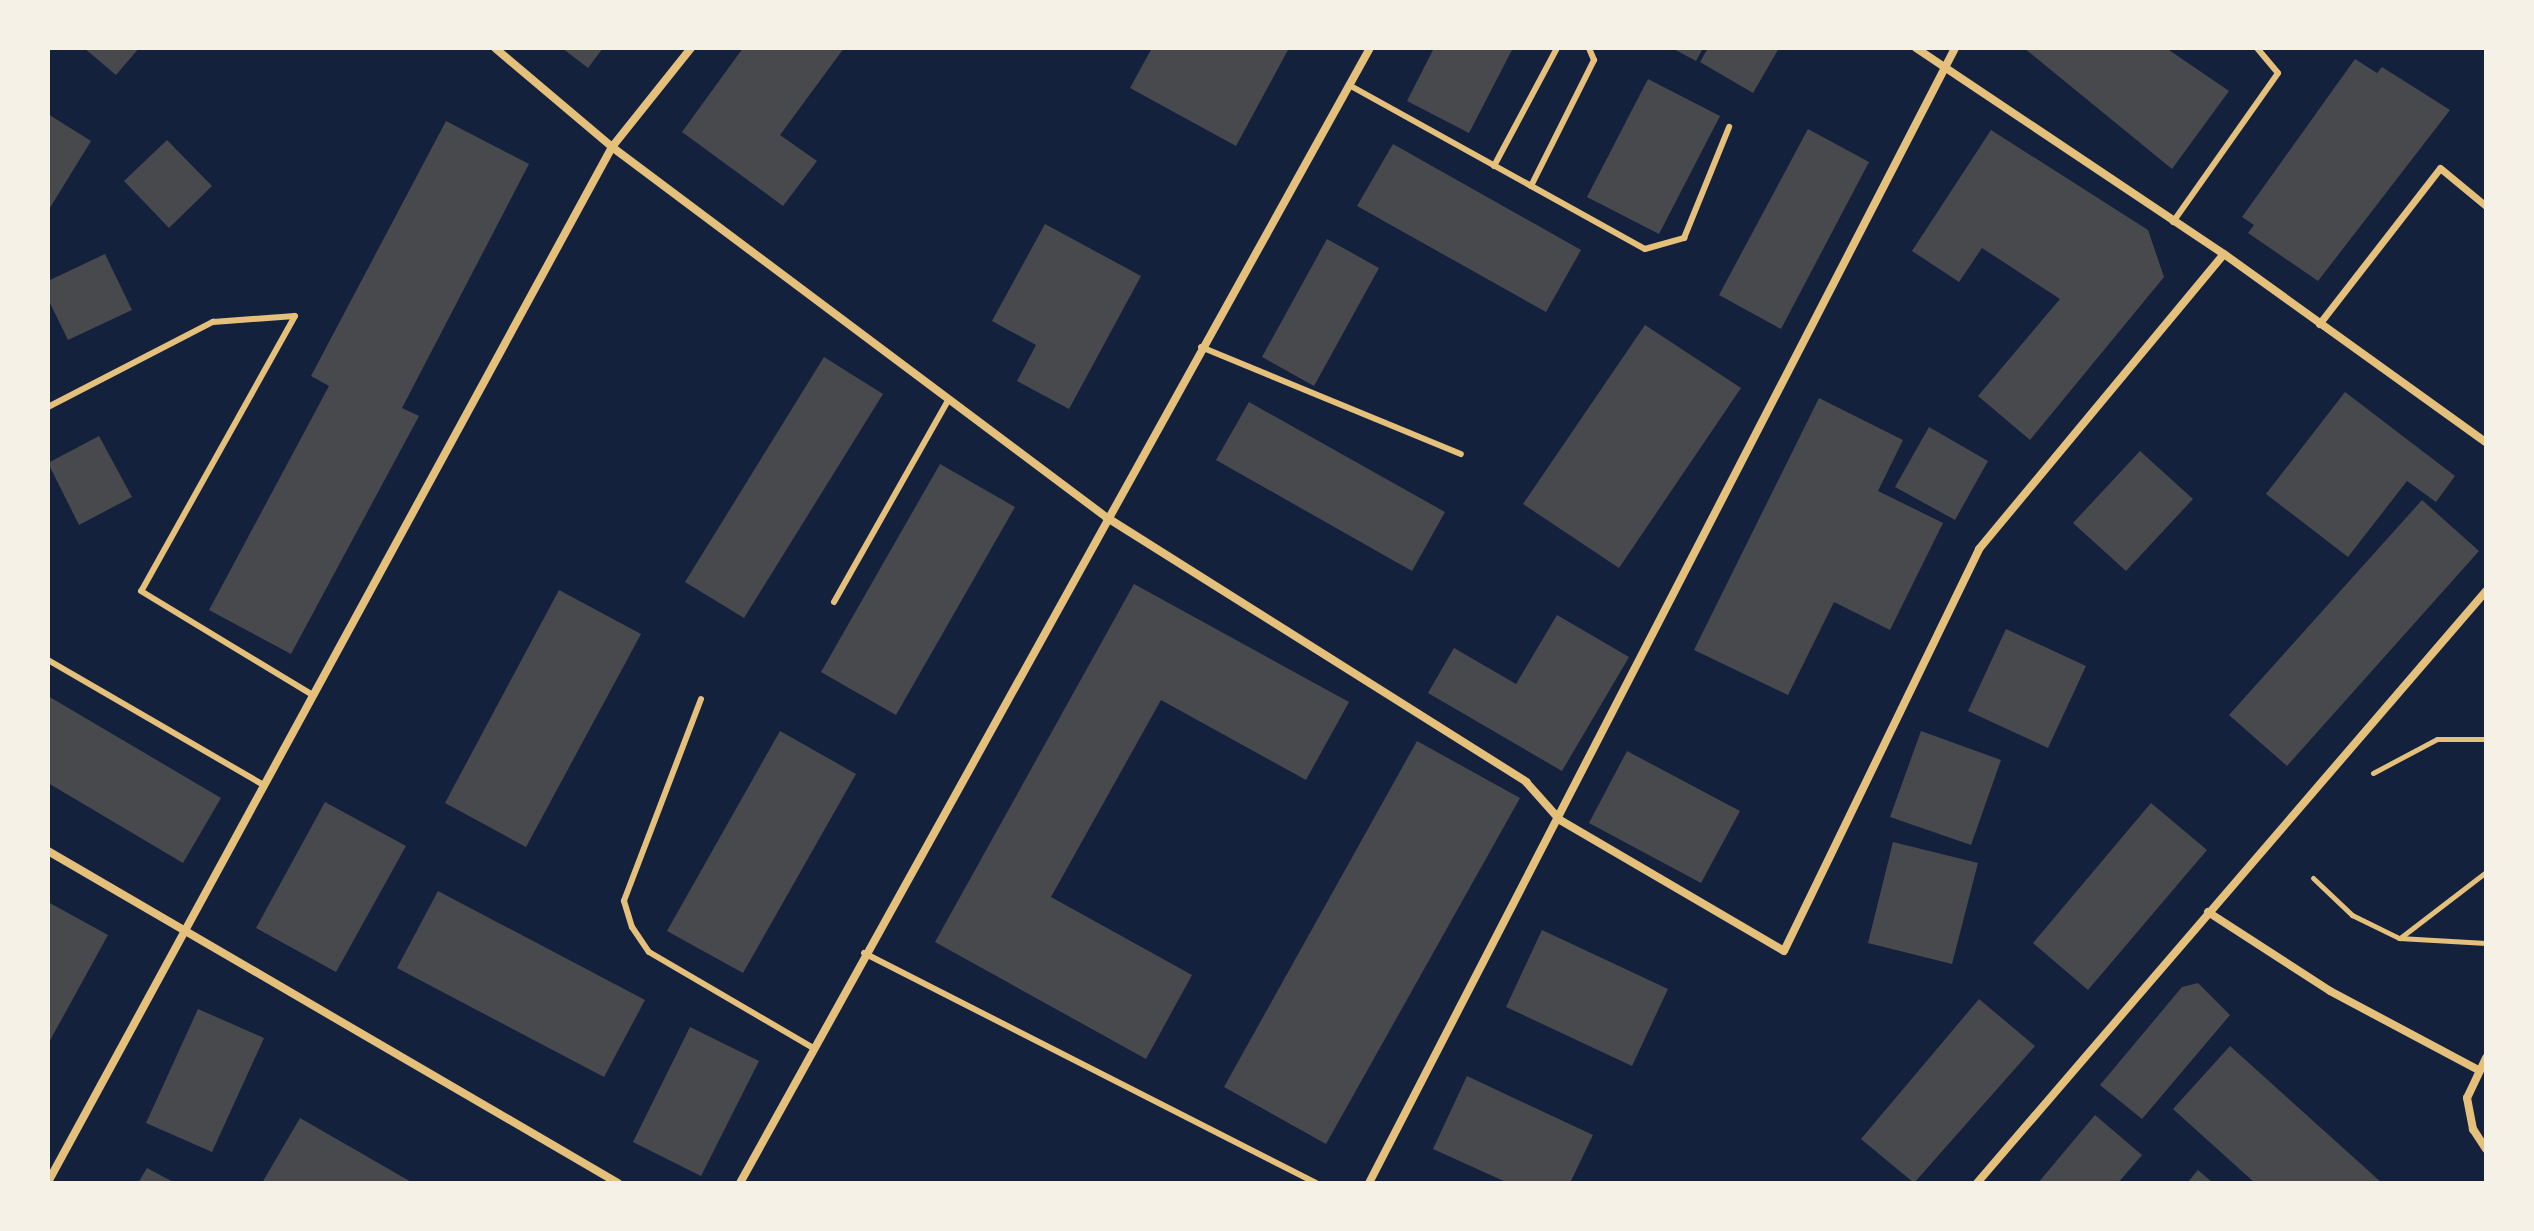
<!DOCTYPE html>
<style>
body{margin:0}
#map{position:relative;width:2534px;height:1231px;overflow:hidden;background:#14213d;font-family:"Noto Sans",sans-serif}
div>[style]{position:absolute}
.building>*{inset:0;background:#48494c}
.path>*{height:5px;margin:-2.5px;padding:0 2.5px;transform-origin:2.5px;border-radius:2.5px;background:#e5c07b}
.service>*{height:6px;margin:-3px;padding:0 3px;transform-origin:3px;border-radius:3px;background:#e5c07b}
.pedestrian>*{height:7px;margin:-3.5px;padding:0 3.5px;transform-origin:3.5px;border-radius:3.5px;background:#e5c07b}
.minor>*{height:8px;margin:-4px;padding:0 4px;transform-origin:4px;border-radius:4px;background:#e5c07b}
span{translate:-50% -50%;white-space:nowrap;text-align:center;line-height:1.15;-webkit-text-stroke:6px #f6f1e7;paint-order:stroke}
.frame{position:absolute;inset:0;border:50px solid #f6f1e7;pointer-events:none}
</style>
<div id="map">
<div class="building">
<div style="clip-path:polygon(84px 48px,139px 48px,116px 75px)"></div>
<div style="clip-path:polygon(562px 48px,603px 48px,588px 68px)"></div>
<div style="clip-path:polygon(743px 48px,844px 48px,780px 135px,817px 161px,783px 206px,682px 132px)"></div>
<div style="clip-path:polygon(1152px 48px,1289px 48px,1236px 146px,1130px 88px)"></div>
<div style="clip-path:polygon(1434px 48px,1513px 48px,1469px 133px,1407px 101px)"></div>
<div style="clip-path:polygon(1672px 48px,1703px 48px,1696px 61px)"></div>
<div style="clip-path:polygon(1708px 48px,1779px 48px,1753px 93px,1700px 62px)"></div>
<div style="clip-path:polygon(2024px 48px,2166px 48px,2229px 91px,2172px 169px)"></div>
<div style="clip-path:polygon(2355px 59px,2377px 73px,2382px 67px,2450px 110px,2318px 281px,2248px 233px,2254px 225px,2242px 217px)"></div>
<div style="clip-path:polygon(1648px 79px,1720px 116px,1659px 234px,1587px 197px)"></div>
<div style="clip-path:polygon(48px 114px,91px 141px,48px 211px)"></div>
<div style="clip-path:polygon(446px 121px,529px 164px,402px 408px,419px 416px,291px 654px,209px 610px,329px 386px,311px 376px)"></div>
<div style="clip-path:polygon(1808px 129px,1869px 162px,1781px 329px,1719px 295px)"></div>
<div style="clip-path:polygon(1991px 130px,2148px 230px,2164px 277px,2030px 440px,1978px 396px,2060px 299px,1982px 248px,1959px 282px,1912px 251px)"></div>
<div style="clip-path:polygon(167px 140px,212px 186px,169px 228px,124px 181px)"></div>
<div style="clip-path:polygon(1393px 144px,1581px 250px,1546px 312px,1357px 206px)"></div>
<div style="clip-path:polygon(1045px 224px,1141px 276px,1069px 409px,1017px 381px,1036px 345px,992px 321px)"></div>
<div style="clip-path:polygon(1327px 239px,1379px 268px,1314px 386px,1262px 357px)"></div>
<div style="clip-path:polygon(105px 254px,132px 310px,68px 340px,48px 299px,48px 281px)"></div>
<div style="clip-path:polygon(1645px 325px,1741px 388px,1619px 568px,1523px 504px)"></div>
<div style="clip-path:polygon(824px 357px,883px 394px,744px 618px,685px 582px)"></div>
<div style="clip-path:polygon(2345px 392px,2455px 476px,2436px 502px,2407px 481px,2348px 557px,2266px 494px)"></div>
<div style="clip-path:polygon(1819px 398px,1903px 440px,1878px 491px,1943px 523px,1890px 630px,1834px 602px,1788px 695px,1694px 650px)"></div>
<div style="clip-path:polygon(1249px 402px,1445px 512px,1412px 571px,1216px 460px)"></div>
<div style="clip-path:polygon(1929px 427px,1988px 461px,1955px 520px,1895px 487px)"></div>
<div style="clip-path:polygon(99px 436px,132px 497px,79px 525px,48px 463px)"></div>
<div style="clip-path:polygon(2140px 451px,2193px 499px,2126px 571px,2073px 523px)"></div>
<div style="clip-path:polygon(940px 464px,1015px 507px,896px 715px,821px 672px)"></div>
<div style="clip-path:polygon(2422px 500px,2479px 551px,2287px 766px,2229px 715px)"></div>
<div style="clip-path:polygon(1134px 584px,1349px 702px,1306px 780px,1161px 700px,1051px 897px,1192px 975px,1146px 1059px,935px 942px)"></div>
<div style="clip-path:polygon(559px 590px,641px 634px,526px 847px,445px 803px)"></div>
<div style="clip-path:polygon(1557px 615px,1629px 657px,1562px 771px,1428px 693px,1454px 648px,1516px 684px)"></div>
<div style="clip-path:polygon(2006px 629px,2086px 666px,2048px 748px,1968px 711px)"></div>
<div style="clip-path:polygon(48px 696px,221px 798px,183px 863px,48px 783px)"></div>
<div style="clip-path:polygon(780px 731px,856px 774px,743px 973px,667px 931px)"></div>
<div style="clip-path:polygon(1921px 731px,2001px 760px,1971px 845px,1890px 817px)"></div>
<div style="clip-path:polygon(1417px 741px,1520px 798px,1326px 1144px,1224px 1087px)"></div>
<div style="clip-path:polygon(1627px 751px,1740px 811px,1701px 883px,1589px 823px)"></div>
<div style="clip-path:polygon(325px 802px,406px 846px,336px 972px,256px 928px)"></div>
<div style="clip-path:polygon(2151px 803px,2207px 850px,2088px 990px,2033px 943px)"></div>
<div style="clip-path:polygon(1893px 842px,1978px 863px,1952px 964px,1868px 943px)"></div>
<div style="clip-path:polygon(438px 891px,645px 1000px,604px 1077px,397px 968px)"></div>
<div style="clip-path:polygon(48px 902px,108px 935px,48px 1044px)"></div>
<div style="clip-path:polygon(1542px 930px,1668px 989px,1632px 1066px,1506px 1007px)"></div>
<div style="clip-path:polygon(2198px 983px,2230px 1015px,2142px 1119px,2100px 1085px,2182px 987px)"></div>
<div style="clip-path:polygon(1979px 999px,2035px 1046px,1914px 1183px,1861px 1139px)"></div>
<div style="clip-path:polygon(198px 1009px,264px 1038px,212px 1152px,146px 1123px)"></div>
<div style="clip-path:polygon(690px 1027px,759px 1061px,701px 1176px,633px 1142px)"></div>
<div style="clip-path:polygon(2230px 1046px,2382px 1183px,2255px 1183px,2173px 1109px)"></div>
<div style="clip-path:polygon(1467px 1076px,1593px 1135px,1570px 1183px,1508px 1183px,1433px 1149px)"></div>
<div style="clip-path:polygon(2095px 1115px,2142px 1155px,2118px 1183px,2038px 1183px)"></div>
<div style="clip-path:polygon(300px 1118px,413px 1183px,262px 1183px)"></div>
<div style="clip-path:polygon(147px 1168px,175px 1183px,138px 1183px)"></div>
<div style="clip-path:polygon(2198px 1170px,2213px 1183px,2187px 1183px)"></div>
</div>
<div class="path">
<div style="left:2373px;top:773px;width:72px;rotate:-28deg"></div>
<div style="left:2437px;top:739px;width:49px"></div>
<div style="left:2313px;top:878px;width:54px;rotate:43.5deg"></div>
<div style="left:2352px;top:915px;width:52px;rotate:26.1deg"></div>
<div style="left:2399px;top:938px;width:87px;rotate:3.3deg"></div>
<div style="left:2400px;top:938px;width:108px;rotate:-37.5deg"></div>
</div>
<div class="service">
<div style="left:1349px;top:85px;width:338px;rotate:29deg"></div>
<div style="left:1645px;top:249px;width:41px;rotate:-15.8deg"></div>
<div style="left:1684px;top:238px;width:120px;rotate:-67.9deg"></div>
<div style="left:1494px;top:166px;width:134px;rotate:-61.9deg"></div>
<div style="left:1531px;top:186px;width:141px;rotate:-63.4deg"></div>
<div style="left:1594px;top:60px;width:13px;rotate:-113deg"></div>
<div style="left:2173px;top:222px;width:182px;rotate:-54.8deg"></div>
<div style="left:2278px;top:73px;width:33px;rotate:-130deg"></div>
<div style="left:1201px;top:347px;width:281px;rotate:22.4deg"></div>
<div style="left:48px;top:407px;width:186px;rotate:-27.3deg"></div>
<div style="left:213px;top:322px;width:82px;rotate:-4.2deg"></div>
<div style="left:295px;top:316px;width:315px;rotate:119.2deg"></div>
<div style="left:141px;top:591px;width:201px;rotate:31.2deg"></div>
<div style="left:834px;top:602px;width:233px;rotate:-60.5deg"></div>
<div style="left:48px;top:660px;width:250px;rotate:30.1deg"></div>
<div style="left:701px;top:699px;width:216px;rotate:110.9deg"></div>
<div style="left:624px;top:901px;width:27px;rotate:73deg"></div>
<div style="left:632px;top:927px;width:30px;rotate:56deg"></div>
<div style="left:649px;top:952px;width:190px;rotate:30.3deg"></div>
<div style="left:864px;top:953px;width:507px;rotate:26.97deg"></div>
</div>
<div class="pedestrian">
<div style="left:2319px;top:324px;width:197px;rotate:-52.2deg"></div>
<div style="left:2440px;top:168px;width:60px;rotate:39.6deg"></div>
</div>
<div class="minor">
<div style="left:495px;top:48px;width:153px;rotate:40.2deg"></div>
<div style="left:612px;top:147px;width:617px;rotate:36.83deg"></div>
<div style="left:1106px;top:517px;width:497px;rotate:32.2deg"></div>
<div style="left:1526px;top:782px;width:51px;rotate:48.2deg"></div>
<div style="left:1560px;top:820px;width:259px;rotate:30.3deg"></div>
<div style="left:1784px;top:951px;width:447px;rotate:-64.1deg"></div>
<div style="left:1979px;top:549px;width:383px;rotate:-50.3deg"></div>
<div style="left:1916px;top:48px;width:371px;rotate:33.8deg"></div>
<div style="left:2224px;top:254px;width:322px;rotate:35.7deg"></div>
<div style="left:48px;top:851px;width:660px;rotate:30.22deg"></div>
<div style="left:2208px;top:912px;width:145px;rotate:32.9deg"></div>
<div style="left:2330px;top:991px;width:166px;rotate:28deg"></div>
<div style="left:2486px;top:1058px;width:44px;rotate:115.4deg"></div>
<div style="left:2467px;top:1098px;width:32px;rotate:79deg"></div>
<div style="left:2473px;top:1129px;width:24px;rotate:57deg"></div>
<div style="left:48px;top:1182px;width:1179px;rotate:-61.41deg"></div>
<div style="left:612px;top:147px;width:127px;rotate:-51.4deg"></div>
<div style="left:740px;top:1183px;width:1298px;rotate:-60.97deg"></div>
<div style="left:1369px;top:1183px;width:1277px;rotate:-62.69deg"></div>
<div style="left:1977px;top:1183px;width:781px;rotate:-49.31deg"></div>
</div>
<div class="frame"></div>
</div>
